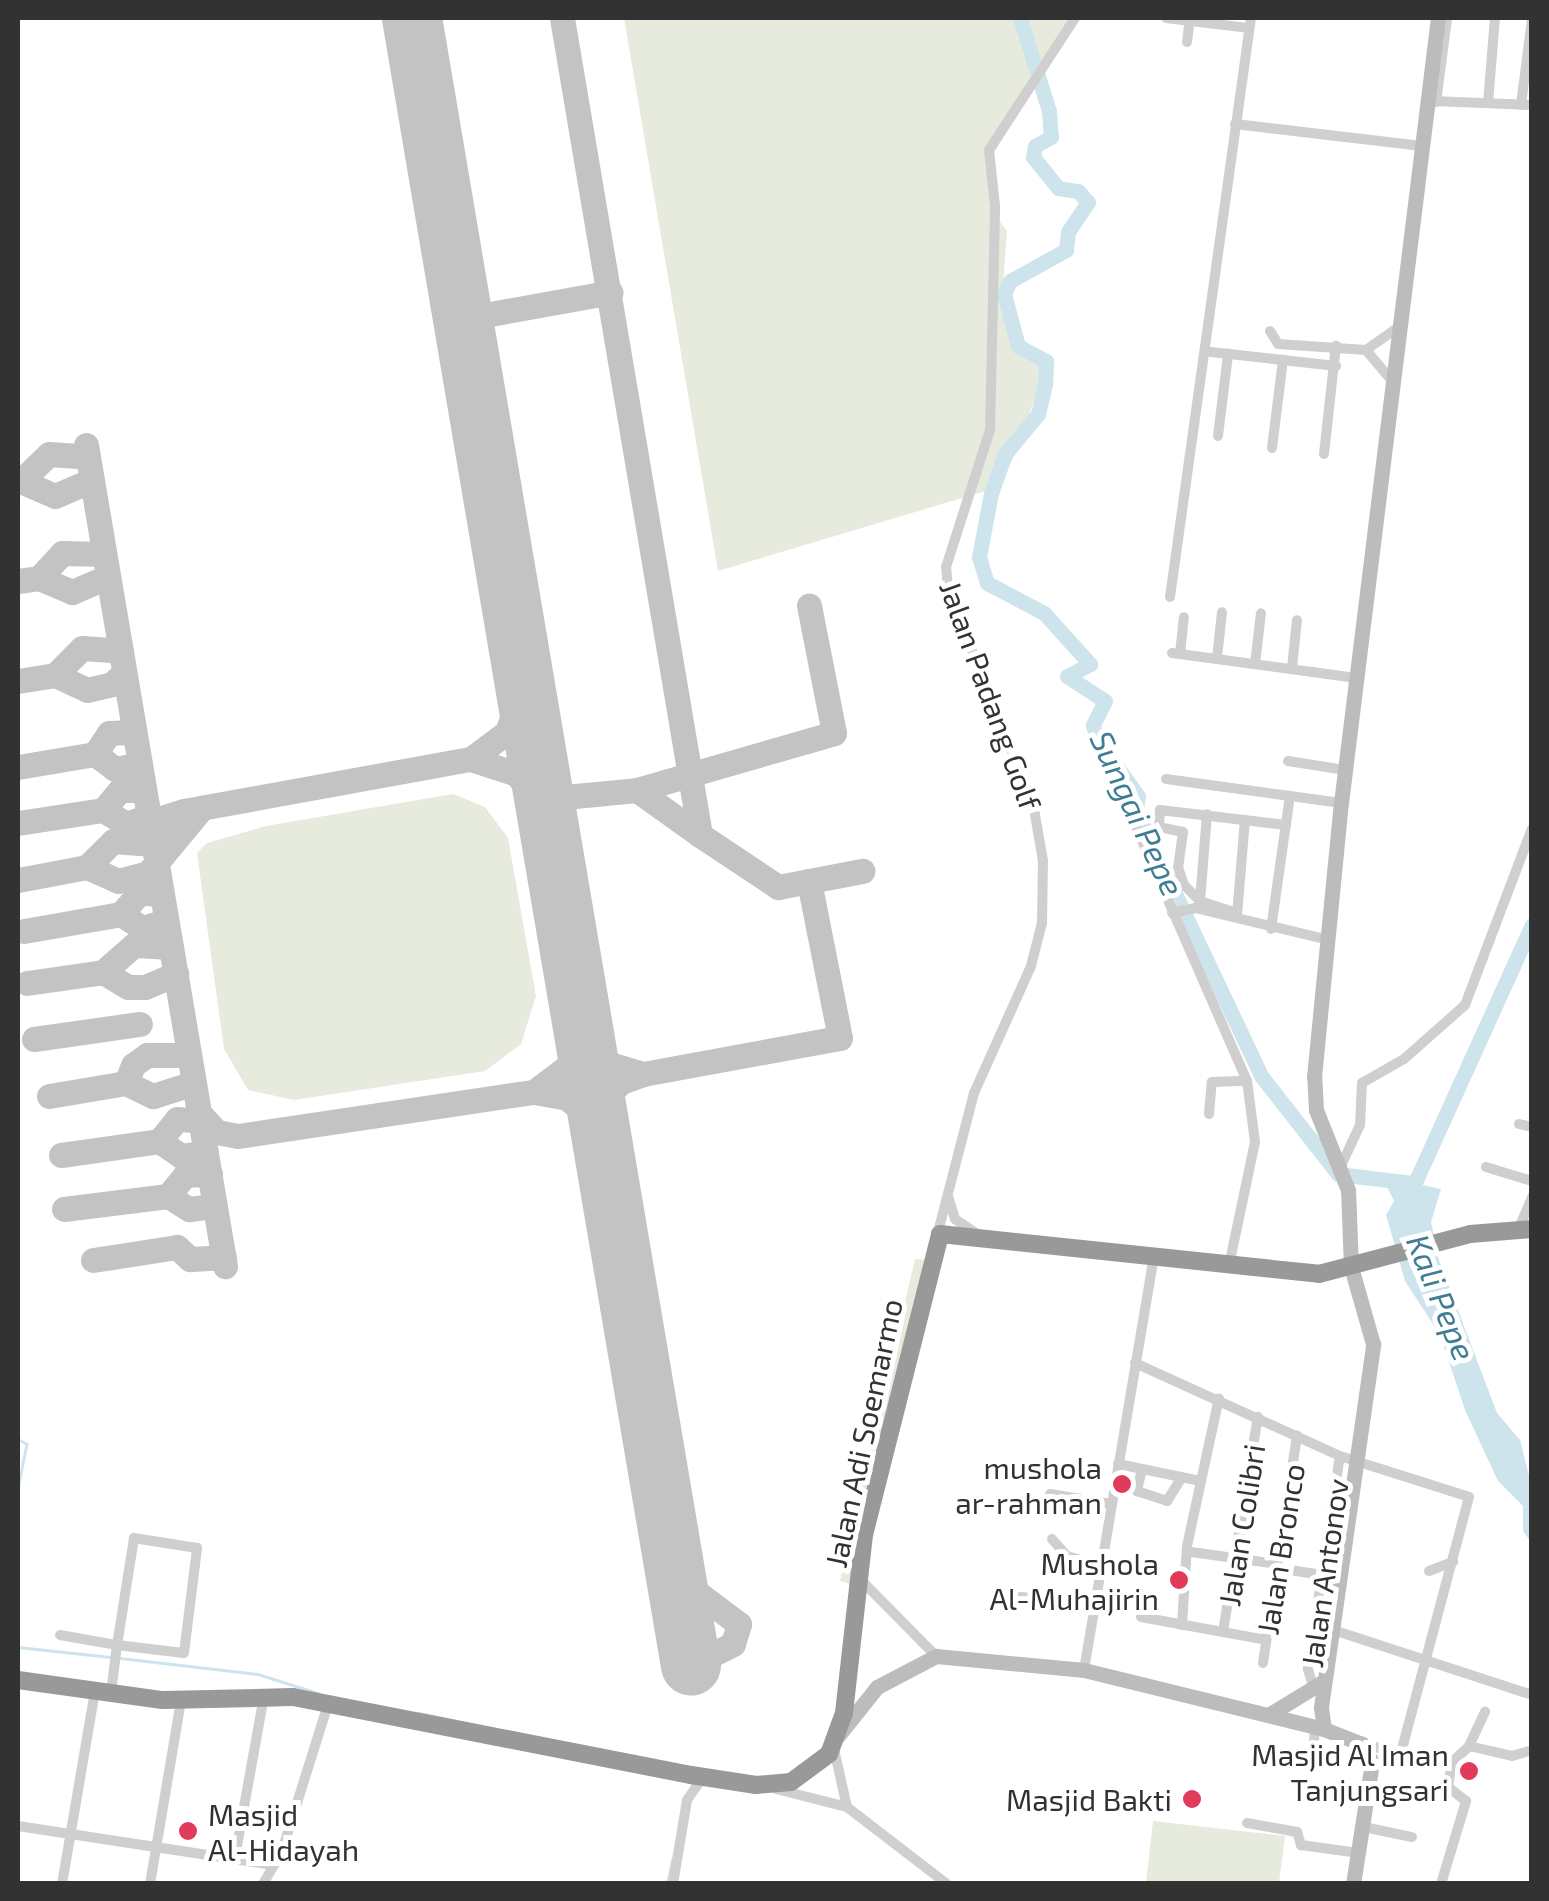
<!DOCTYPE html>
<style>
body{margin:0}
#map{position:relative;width:1549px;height:1901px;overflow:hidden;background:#fff;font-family:"Exo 2",sans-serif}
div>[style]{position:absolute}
.green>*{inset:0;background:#e6ebdd}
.water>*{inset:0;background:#cde4ed}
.stream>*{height:2.5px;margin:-1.25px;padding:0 1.25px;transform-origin:1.25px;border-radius:1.25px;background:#cde4ed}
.river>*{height:15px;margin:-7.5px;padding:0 7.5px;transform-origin:7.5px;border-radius:7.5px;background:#cde4ed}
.taxiway>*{height:25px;margin:-12.5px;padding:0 12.5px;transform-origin:12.5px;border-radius:12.5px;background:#c3c3c3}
.runway>*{height:60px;margin:-30px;padding:0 30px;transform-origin:30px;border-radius:30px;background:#c3c3c3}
.street>*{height:10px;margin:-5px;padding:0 5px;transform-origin:5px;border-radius:5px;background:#cfcfcf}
.secondary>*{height:15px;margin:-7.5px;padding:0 7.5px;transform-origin:7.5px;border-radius:7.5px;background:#bcbcbc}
.highway>*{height:18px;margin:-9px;padding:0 9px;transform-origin:9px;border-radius:9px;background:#999}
.dots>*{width:28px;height:28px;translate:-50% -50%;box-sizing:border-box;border:5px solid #fff;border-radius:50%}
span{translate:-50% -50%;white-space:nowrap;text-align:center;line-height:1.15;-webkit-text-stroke:10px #fff;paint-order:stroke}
.street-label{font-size:30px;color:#323232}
.poi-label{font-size:30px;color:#323232}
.right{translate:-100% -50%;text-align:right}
.left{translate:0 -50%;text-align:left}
.water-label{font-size:32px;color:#407d93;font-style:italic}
.frame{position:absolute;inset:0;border:20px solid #323232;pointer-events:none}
</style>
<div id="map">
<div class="green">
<div style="clip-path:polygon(624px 18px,1080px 18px,994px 152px,1000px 222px,1007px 231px,1001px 314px,1014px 321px,1019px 342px,1040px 354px,1042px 378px,1015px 454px,1006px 473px,994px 471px,989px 490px,718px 571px)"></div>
<div style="clip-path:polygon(453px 794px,485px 807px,508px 838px,536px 996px,521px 1044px,485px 1071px,294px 1100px,248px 1090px,224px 1049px,197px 853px,207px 843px,266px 826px)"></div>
<div style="clip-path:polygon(915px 1259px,927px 1260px,850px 1584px,840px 1581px)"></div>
<div style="clip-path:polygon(1153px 1821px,1285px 1836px,1279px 1883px,1146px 1883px)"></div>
</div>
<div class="water">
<div style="clip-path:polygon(1382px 1176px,1441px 1189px,1431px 1222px,1439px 1260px,1497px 1413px,1520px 1440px,1531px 1483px,1531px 1542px,1523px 1531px,1523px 1506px,1498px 1481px,1465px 1410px,1440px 1335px,1405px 1281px,1386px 1215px,1394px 1201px)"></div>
</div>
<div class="stream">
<div style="left:18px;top:1439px;width:10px;rotate:29deg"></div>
<div style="left:27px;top:1444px;width:46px;rotate:101.3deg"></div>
<div style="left:18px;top:1647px;width:95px;rotate:6.1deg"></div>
<div style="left:120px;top:1658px;width:139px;rotate:6.6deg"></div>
<div style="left:258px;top:1674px;width:63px;rotate:17.6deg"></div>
<div style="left:419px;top:1713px;width:277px;rotate:11.7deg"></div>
<div style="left:667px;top:1884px;width:25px;rotate:-78deg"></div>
</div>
<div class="river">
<div style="left:1020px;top:18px;width:97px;rotate:72.7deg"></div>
<div style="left:1049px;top:111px;width:26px;rotate:86deg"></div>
<div style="left:1051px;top:137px;width:18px;rotate:151deg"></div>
<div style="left:1035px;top:146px;width:11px;rotate:100deg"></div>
<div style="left:1033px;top:157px;width:40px;rotate:51deg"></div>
<div style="left:1058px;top:188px;width:20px;rotate:9deg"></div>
<div style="left:1078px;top:191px;width:15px;rotate:48deg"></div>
<div style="left:1088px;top:202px;width:36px;rotate:124deg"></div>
<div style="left:1068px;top:232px;width:18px;rotate:96deg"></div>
<div style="left:1066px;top:250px;width:64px;rotate:151deg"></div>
<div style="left:1010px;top:281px;width:14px;rotate:115deg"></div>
<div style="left:1004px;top:294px;width:54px;rotate:74.9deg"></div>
<div style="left:1018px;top:346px;width:32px;rotate:28deg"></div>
<div style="left:1046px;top:361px;width:23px;rotate:92deg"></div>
<div style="left:1045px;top:384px;width:31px;rotate:103deg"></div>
<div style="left:1038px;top:414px;width:52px;rotate:129.5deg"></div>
<div style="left:1005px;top:454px;width:41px;rotate:109.7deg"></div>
<div style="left:991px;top:493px;width:65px;rotate:100.6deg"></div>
<div style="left:979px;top:557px;width:27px;rotate:73deg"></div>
<div style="left:987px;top:583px;width:64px;rotate:27.8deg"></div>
<div style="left:1044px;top:613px;width:69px;rotate:48deg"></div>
<div style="left:1090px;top:664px;width:26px;rotate:152deg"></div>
<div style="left:1067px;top:676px;width:45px;rotate:33.3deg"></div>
<div style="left:1105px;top:701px;width:27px;rotate:117deg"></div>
<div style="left:1093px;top:725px;width:15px;rotate:74deg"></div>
<div style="left:1097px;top:739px;width:70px;rotate:54.3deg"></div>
<div style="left:1138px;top:796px;width:15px;rotate:98deg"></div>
<div style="left:1136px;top:811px;width:294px;rotate:64.7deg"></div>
<div style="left:1262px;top:1077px;width:123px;rotate:51.9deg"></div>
<div style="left:1338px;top:1174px;width:75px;rotate:6.9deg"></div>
<div style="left:1412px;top:1189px;width:290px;rotate:-65.6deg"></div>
</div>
<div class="taxiway">
<div style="left:562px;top:18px;width:829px;rotate:80.41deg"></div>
<div style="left:700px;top:835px;width:94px;rotate:33.7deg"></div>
<div style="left:778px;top:887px;width:86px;rotate:-10.8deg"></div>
<div style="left:463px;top:319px;width:150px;rotate:-10.3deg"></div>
<div style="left:86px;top:445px;width:833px;rotate:80.39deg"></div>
<div style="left:18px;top:480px;width:40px;rotate:23.4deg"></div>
<div style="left:55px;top:496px;width:40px;rotate:-23.4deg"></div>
<div style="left:22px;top:480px;width:37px;rotate:-44deg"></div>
<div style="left:49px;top:454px;width:39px;rotate:4deg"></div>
<div style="left:39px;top:578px;width:34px;rotate:-47deg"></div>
<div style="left:62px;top:553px;width:42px;rotate:1.4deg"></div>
<div style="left:18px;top:581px;width:21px;rotate:-8deg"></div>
<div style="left:39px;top:578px;width:36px;rotate:23deg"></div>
<div style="left:72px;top:592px;width:39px;rotate:-23deg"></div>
<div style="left:55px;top:675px;width:38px;rotate:-45deg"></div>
<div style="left:82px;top:648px;width:39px;rotate:4deg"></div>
<div style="left:18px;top:681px;width:37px;rotate:-9deg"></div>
<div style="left:55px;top:675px;width:35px;rotate:25deg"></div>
<div style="left:87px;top:690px;width:26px;rotate:-13deg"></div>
<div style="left:112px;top:684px;width:16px;rotate:-43deg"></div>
<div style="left:134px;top:732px;width:25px;rotate:178deg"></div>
<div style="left:109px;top:733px;width:25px;rotate:124deg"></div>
<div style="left:95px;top:754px;width:25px;rotate:37deg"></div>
<div style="left:115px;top:769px;width:25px;rotate:-11deg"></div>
<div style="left:471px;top:759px;width:48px;rotate:18.1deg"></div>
<div style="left:517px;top:774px;width:55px;rotate:55.4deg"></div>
<div style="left:18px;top:767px;width:78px;rotate:-9.6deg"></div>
<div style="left:144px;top:790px;width:24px;rotate:180deg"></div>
<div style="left:120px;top:790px;width:26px;rotate:130deg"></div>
<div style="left:103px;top:810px;width:27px;rotate:31deg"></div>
<div style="left:126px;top:824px;width:24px;rotate:-19deg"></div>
<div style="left:637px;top:790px;width:205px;rotate:-16.1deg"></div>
<div style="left:834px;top:733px;width:130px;rotate:-101.1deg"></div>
<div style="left:544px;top:799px;width:93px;rotate:-5.5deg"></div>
<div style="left:637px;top:790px;width:77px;rotate:35.5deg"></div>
<div style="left:18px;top:823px;width:86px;rotate:-8.7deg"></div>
<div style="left:151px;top:833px;width:21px;rotate:-49deg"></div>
<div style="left:165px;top:817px;width:20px;rotate:-18deg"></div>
<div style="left:184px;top:811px;width:292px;rotate:-10.3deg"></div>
<div style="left:471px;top:759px;width:45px;rotate:-36.9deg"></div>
<div style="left:507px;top:732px;width:52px;rotate:-69.8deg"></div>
<div style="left:153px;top:844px;width:40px;rotate:-175.7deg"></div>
<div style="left:113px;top:841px;width:37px;rotate:135deg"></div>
<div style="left:87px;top:867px;width:34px;rotate:24deg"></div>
<div style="left:118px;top:881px;width:31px;rotate:-15deg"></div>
<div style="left:148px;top:873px;width:85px;rotate:-50.3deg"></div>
<div style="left:18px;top:880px;width:70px;rotate:-10.7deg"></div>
<div style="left:162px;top:895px;width:22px;rotate:-172deg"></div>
<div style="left:140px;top:892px;width:29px;rotate:131deg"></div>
<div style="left:121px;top:914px;width:25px;rotate:34deg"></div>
<div style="left:142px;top:928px;width:25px;rotate:-16deg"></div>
<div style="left:24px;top:931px;width:98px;rotate:-9.9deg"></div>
<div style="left:171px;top:947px;width:37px;rotate:-177deg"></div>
<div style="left:134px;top:945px;width:41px;rotate:138.9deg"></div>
<div style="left:103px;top:972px;width:29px;rotate:31deg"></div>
<div style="left:128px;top:987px;width:17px"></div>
<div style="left:145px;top:987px;width:34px;rotate:-23deg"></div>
<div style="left:27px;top:983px;width:77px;rotate:-8.2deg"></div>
<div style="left:583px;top:1029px;width:34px;rotate:67deg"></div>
<div style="left:596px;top:1060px;width:49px;rotate:16.6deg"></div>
<div style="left:34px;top:1039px;width:107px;rotate:-8.1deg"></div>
<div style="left:189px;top:1055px;width:42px;rotate:180deg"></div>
<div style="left:147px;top:1055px;width:17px;rotate:144deg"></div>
<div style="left:133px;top:1065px;width:19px;rotate:111deg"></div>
<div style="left:126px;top:1083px;width:30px;rotate:26deg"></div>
<div style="left:153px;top:1096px;width:43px;rotate:-17.6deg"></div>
<div style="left:534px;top:1092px;width:48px;rotate:-37.3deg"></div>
<div style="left:572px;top:1063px;width:36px;rotate:-72deg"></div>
<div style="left:49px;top:1096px;width:78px;rotate:-9.6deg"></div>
<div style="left:200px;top:1114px;width:25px;rotate:47deg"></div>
<div style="left:217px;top:1132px;width:21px;rotate:11deg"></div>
<div style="left:238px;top:1136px;width:299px;rotate:-8.5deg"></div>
<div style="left:534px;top:1092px;width:34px;rotate:10deg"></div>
<div style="left:567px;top:1098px;width:42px;rotate:40.2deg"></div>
<div style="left:201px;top:1120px;width:24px;rotate:-178deg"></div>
<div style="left:177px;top:1119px;width:28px;rotate:129deg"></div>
<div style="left:159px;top:1141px;width:27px;rotate:34deg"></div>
<div style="left:181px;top:1156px;width:25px;rotate:-9deg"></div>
<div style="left:599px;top:1125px;width:25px;rotate:-79deg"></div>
<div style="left:604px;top:1100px;width:25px;rotate:-47deg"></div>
<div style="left:621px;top:1082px;width:23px;rotate:-20deg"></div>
<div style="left:643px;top:1074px;width:200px;rotate:-10.4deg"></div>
<div style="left:840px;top:1038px;width:160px;rotate:-101.2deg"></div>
<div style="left:61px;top:1155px;width:99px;rotate:-8.1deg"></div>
<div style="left:210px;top:1174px;width:25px;rotate:178deg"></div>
<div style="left:185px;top:1175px;width:27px;rotate:129deg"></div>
<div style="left:168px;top:1196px;width:25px;rotate:32deg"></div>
<div style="left:189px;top:1209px;width:26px;rotate:-7deg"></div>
<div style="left:64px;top:1209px;width:105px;rotate:-7.1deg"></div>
<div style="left:93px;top:1260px;width:85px;rotate:-8.8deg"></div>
<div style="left:177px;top:1247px;width:18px;rotate:43deg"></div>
<div style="left:190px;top:1259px;width:34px;rotate:-3deg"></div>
<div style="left:674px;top:1565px;width:29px;rotate:54deg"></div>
<div style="left:691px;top:1588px;width:60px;rotate:36.9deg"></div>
<div style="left:739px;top:1624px;width:21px;rotate:107deg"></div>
<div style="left:733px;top:1644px;width:25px;rotate:153deg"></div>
<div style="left:711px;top:1655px;width:34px;rotate:-163deg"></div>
<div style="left:679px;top:1645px;width:25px;rotate:-119deg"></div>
<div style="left:667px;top:1623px;width:39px;rotate:-75deg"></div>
</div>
<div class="runway">
<div style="left:412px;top:18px;width:1671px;rotate:80.39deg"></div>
</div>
<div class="street">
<div style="left:1166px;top:18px;width:84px;rotate:6.9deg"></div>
<div style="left:1187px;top:42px;width:24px;rotate:-83deg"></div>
<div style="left:1432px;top:101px;width:100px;rotate:2.3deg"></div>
<div style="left:1436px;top:102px;width:85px;rotate:-82.5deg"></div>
<div style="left:1488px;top:103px;width:85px;rotate:-85.3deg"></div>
<div style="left:1521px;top:105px;width:87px;rotate:-82.7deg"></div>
<div style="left:1235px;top:124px;width:188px;rotate:6.7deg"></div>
<div style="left:1270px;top:331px;width:15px;rotate:58deg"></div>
<div style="left:1278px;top:344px;width:88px;rotate:3.9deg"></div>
<div style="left:1366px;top:350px;width:42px;rotate:-35.2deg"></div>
<div style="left:1366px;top:350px;width:40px;rotate:50deg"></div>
<div style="left:1211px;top:352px;width:126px;rotate:6.4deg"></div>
<div style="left:1218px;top:436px;width:83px;rotate:-83deg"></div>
<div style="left:1272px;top:448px;width:89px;rotate:-82.9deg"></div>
<div style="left:1324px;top:454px;width:109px;rotate:-83.7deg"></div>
<div style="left:1170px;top:597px;width:585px;rotate:-82.04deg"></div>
<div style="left:1172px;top:653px;width:188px;rotate:7.7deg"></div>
<div style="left:1180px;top:654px;width:37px;rotate:-84deg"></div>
<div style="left:1217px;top:658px;width:46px;rotate:-83.8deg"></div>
<div style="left:1255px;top:664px;width:51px;rotate:-83.3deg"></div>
<div style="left:1292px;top:668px;width:48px;rotate:-84.1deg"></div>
<div style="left:1288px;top:761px;width:58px;rotate:9deg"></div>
<div style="left:1166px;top:779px;width:177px;rotate:7.8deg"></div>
<div style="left:1136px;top:827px;width:277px;rotate:66.4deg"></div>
<div style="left:1247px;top:1081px;width:62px;rotate:82.5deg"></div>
<div style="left:1255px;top:1142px;width:126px;rotate:101.9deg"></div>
<div style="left:1200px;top:901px;width:87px;rotate:-85.4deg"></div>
<div style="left:1172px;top:913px;width:24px;rotate:-12deg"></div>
<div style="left:1195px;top:908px;width:134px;rotate:13.4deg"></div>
<div style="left:1237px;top:913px;width:39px;rotate:-162deg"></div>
<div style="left:1200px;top:901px;width:23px;rotate:-135deg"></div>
<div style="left:1184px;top:885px;width:18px;rotate:-109deg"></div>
<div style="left:1178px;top:868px;width:36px;rotate:-82deg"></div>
<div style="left:1183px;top:832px;width:25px;rotate:-168deg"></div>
<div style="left:1159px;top:827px;width:17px;rotate:-87deg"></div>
<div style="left:1160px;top:810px;width:127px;rotate:6.8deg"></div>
<div style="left:1237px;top:915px;width:95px;rotate:-85.2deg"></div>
<div style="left:1271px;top:929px;width:134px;rotate:-81.9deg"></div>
<div style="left:1209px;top:1114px;width:32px;rotate:-85deg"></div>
<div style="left:1212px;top:1082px;width:35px;rotate:-2deg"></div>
<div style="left:1519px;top:1124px;width:13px;rotate:13deg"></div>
<div style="left:1486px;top:1167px;width:48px;rotate:16.9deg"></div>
<div style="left:1340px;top:1168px;width:47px;rotate:-65.1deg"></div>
<div style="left:1360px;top:1125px;width:42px;rotate:-87.3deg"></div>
<div style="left:1362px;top:1083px;width:48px;rotate:-29.7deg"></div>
<div style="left:1404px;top:1059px;width:81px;rotate:-41.5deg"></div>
<div style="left:1465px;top:1005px;width:188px;rotate:-69.2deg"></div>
<div style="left:948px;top:1196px;width:24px;rotate:73deg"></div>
<div style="left:955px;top:1219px;width:25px;rotate:34deg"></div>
<div style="left:1519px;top:1228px;width:34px;rotate:-67deg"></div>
<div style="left:937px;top:1236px;width:148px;rotate:-75.5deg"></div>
<div style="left:974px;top:1093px;width:139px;rotate:-65.8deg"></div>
<div style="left:1031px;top:966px;width:44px;rotate:-75.7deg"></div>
<div style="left:1042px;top:923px;width:62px;rotate:-89.1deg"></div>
<div style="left:1043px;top:861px;width:53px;rotate:-99.8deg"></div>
<div style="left:1034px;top:809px;width:236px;rotate:-111.4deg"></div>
<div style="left:948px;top:589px;width:22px;rotate:-95deg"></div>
<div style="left:946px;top:567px;width:144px;rotate:-72.2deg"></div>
<div style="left:990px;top:430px;width:224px;rotate:-88.7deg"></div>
<div style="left:995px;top:206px;width:56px;rotate:-96.1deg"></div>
<div style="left:989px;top:150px;width:158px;rotate:-56.9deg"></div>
<div style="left:1135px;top:1363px;width:225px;rotate:24.4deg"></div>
<div style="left:1340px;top:1456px;width:135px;rotate:17.6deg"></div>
<div style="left:1469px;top:1497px;width:265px;rotate:104.9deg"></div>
<div style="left:1118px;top:1464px;width:85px;rotate:11.6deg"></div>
<div style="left:1142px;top:1469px;width:23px;rotate:103deg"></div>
<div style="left:1137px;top:1491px;width:32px;rotate:18deg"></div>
<div style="left:1167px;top:1501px;width:28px;rotate:-58deg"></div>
<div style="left:1050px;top:1494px;width:62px;rotate:9.3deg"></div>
<div style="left:1052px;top:1539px;width:23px;rotate:49deg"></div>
<div style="left:1067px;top:1556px;width:35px;rotate:16deg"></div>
<div style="left:1191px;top:1552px;width:88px;rotate:7.9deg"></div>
<div style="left:1277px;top:1568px;width:52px;rotate:8.9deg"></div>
<div style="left:1429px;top:1571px;width:26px;rotate:-21deg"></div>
<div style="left:859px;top:1578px;width:110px;rotate:45.4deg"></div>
<div style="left:1020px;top:1597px;width:75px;rotate:4.6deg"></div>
<div style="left:1141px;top:1617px;width:127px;rotate:10.4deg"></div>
<div style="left:1315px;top:1624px;width:228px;rotate:18.1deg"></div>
<div style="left:1182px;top:1625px;width:79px;rotate:-86.4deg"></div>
<div style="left:1187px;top:1546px;width:151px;rotate:-77.8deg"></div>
<div style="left:1223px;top:1632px;width:218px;rotate:-80.8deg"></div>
<div style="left:60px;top:1635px;width:58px;rotate:10deg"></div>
<div style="left:117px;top:1645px;width:67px;rotate:6.8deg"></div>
<div style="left:184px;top:1653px;width:106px;rotate:-82.9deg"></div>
<div style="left:197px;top:1548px;width:64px;rotate:-171deg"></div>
<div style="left:134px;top:1538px;width:108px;rotate:99deg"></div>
<div style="left:117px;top:1645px;width:48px;rotate:97.1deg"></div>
<div style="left:1263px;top:1663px;width:230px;rotate:-81.5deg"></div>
<div style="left:1084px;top:1670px;width:420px;rotate:-80.4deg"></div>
<div style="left:1314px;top:1689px;width:21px;rotate:-107deg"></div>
<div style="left:1308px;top:1669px;width:215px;rotate:-81.5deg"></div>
<div style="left:1315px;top:1728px;width:29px;rotate:94deg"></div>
<div style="left:1313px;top:1757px;width:25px;rotate:7deg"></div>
<div style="left:1362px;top:1744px;width:90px;rotate:12.8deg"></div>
<div style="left:1450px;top:1764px;width:26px;rotate:-43deg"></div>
<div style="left:1469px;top:1746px;width:38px;rotate:-65deg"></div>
<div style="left:1469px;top:1746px;width:44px;rotate:13.1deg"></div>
<div style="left:1512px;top:1756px;width:18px;rotate:-16deg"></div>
<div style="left:834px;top:1749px;width:59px;rotate:77.4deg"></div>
<div style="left:776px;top:1789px;width:73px;rotate:14.2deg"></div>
<div style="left:847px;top:1807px;width:126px;rotate:37.6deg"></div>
<div style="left:1247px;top:1823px;width:51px;rotate:10.2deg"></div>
<div style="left:1297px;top:1832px;width:14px;rotate:73deg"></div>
<div style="left:1301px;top:1845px;width:59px;rotate:7.9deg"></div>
<div style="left:18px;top:1826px;width:259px;rotate:8.7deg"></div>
<div style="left:1364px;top:1827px;width:49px;rotate:11.8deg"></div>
<div style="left:235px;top:1857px;width:164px;rotate:-79.8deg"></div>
<div style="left:62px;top:1884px;width:196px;rotate:-80.3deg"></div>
<div style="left:150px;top:1884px;width:187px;rotate:-80.4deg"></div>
<div style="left:263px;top:1884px;width:38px;rotate:-60deg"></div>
<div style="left:282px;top:1851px;width:154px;rotate:-72.6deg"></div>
<div style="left:673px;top:1884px;width:85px;rotate:-80.5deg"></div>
<div style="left:687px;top:1800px;width:28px;rotate:-55deg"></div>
<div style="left:1441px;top:1884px;width:87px;rotate:-73.2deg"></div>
<div style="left:1466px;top:1801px;width:23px;rotate:-142deg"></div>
<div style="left:1448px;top:1787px;width:24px;rotate:-81deg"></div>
</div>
<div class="secondary">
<div style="left:1270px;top:1714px;width:63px;rotate:-31.4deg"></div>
<div style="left:837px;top:1737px;width:64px;rotate:-51.3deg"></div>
<div style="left:877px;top:1687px;width:67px;rotate:-27.7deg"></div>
<div style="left:936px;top:1656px;width:149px;rotate:5.4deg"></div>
<div style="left:1084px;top:1670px;width:247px;rotate:13.8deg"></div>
<div style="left:1353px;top:1884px;width:123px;rotate:-81.1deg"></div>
<div style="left:1372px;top:1762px;width:21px;rotate:-119deg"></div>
<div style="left:1362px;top:1744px;width:41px;rotate:-158.5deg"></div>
<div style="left:1324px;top:1729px;width:22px;rotate:-98deg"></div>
<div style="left:1321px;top:1707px;width:367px;rotate:-81.8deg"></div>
<div style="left:1373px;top:1344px;width:80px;rotate:-105.9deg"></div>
<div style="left:1351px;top:1267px;width:77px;rotate:-92.2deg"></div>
<div style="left:1348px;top:1190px;width:86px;rotate:-111.8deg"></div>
<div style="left:1316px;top:1110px;width:33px;rotate:-93deg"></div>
<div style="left:1314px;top:1077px;width:275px;rotate:-84.4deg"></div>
<div style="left:1341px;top:803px;width:791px;rotate:-82.96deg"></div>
</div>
<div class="highway">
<div style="left:18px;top:1680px;width:146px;rotate:7.9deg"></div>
<div style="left:163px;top:1700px;width:130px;rotate:-1.3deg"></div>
<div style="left:293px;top:1697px;width:406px;rotate:11.1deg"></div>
<div style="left:691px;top:1775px;width:66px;rotate:8.7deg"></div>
<div style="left:756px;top:1785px;width:35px;rotate:-5deg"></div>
<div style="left:791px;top:1782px;width:47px;rotate:-36.4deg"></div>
<div style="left:829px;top:1754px;width:44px;rotate:-69.9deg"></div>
<div style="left:844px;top:1713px;width:179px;rotate:-83.6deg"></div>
<div style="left:864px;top:1535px;width:310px;rotate:-75.8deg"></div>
<div style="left:940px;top:1234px;width:381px;rotate:6deg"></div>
<div style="left:1319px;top:1274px;width:156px;rotate:-14.8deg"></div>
<div style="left:1470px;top:1234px;width:62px;rotate:-4.6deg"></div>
</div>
<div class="dots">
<div style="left:1122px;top:1484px;background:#e23a5a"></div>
<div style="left:1179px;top:1580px;background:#e23a5a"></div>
<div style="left:1469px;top:1771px;background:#e23a5a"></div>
<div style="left:1192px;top:1799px;background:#e23a5a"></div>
<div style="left:188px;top:1831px;background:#e23a5a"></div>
</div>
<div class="street-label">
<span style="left:991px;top:695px;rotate:70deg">Jalan Padang Golf</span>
<span style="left:863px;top:1433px;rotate:-78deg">Jalan Adi Soemarmo</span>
<span style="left:1241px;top:1525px;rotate:-81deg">Jalan Colibri</span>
<span style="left:1280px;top:1549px;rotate:-81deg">Jalan Bronco</span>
<span style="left:1324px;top:1573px;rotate:-82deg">Jalan Antonov</span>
</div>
<div class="poi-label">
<span class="right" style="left:1102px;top:1484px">mushola<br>ar-rahman</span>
<span class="right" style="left:1159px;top:1580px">Mushola<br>Al-Muhajirin</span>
<span class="right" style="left:1449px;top:1771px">Masjid Al Iman<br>Tanjungsari</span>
<span class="right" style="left:1172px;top:1799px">Masjid Bakti</span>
<span class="left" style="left:208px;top:1831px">Masjid<br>Al-Hidayah</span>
</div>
<div class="water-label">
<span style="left:1138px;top:813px;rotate:65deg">Sungai Pepe</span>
<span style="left:1442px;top:1297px;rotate:68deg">Kali Pepe</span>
</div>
<div class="frame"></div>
</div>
